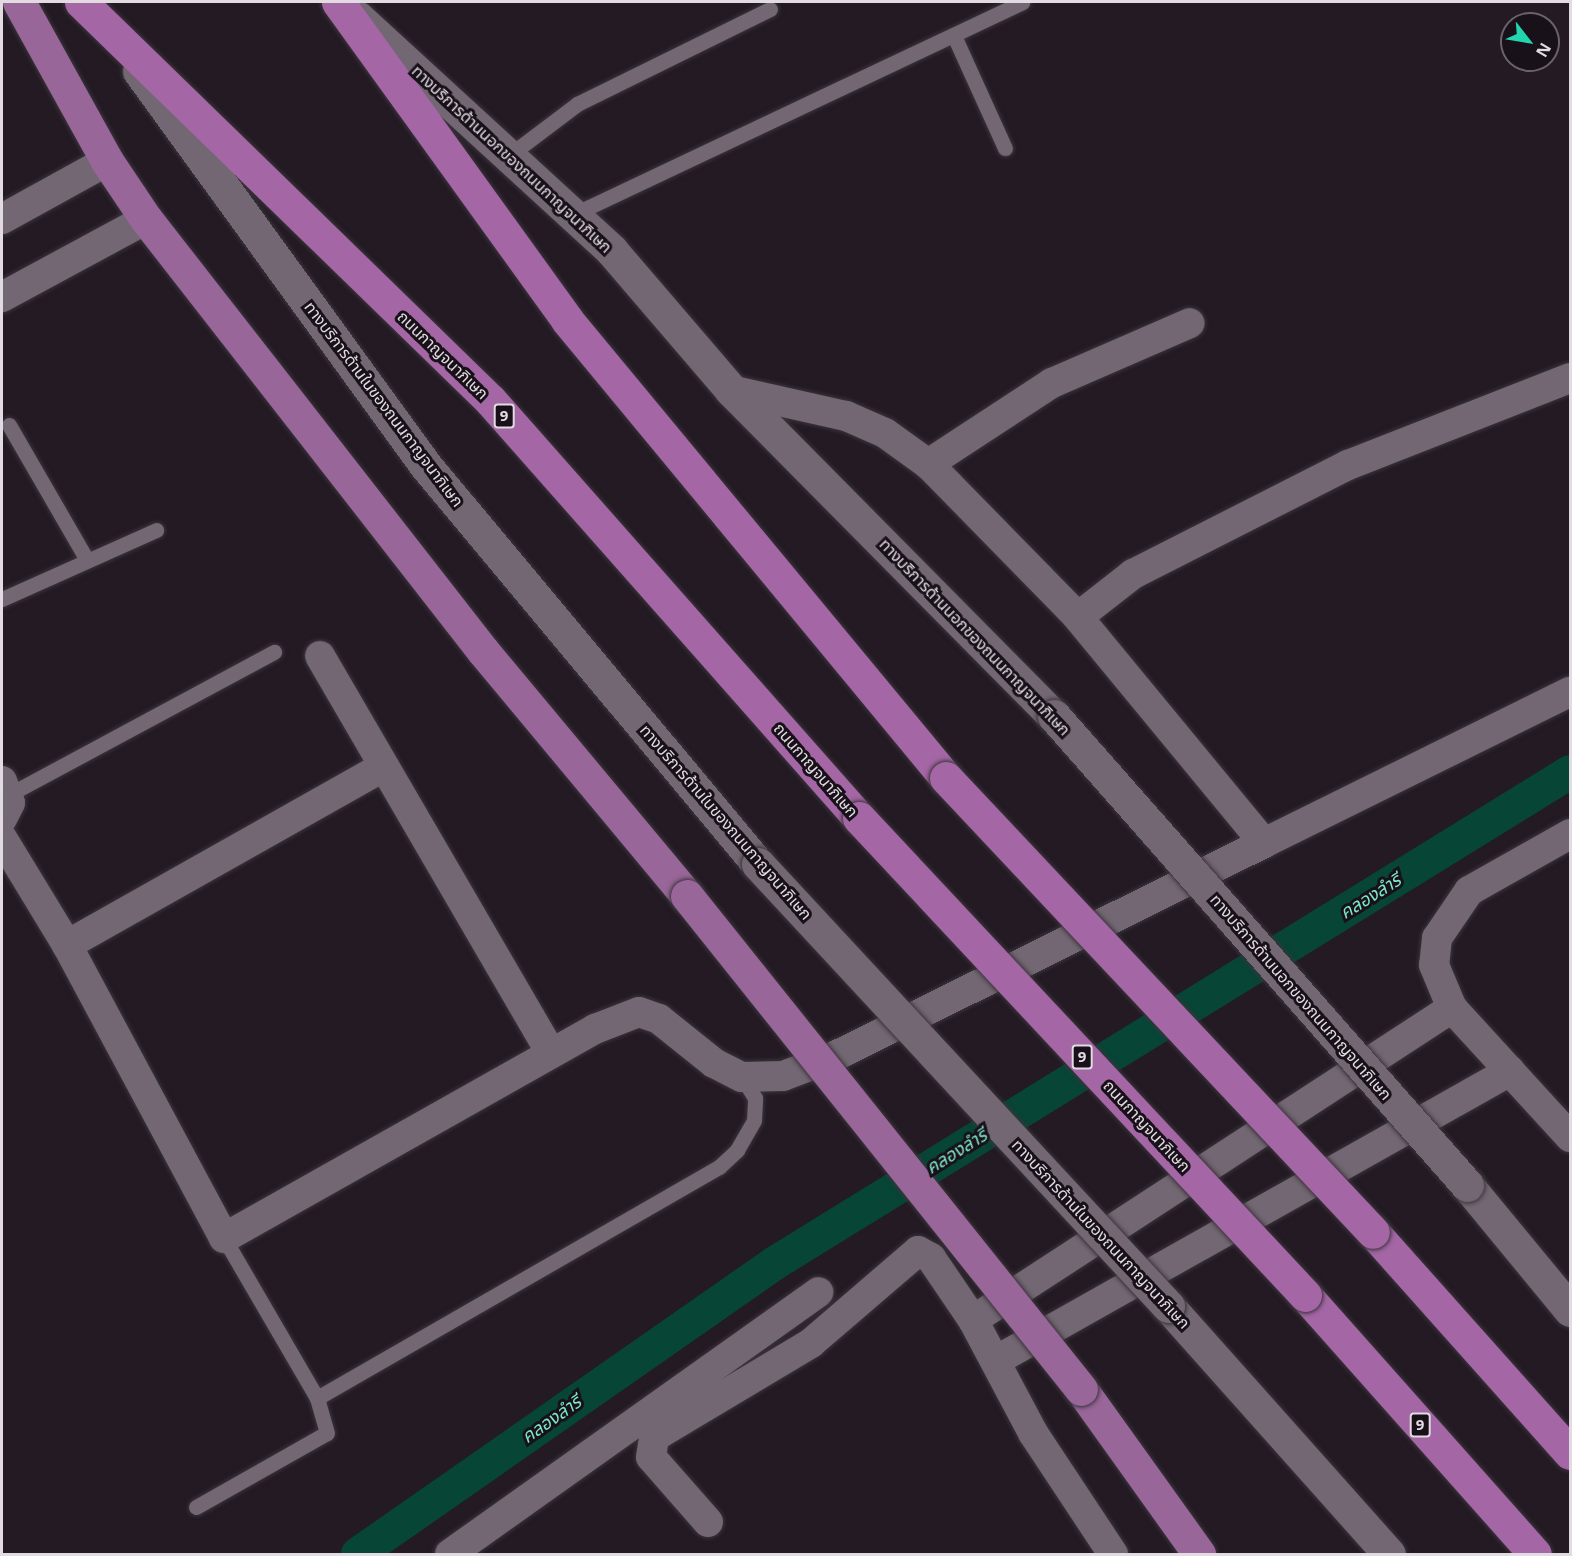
<!DOCTYPE html>
<meta charset="utf-8">
<style>
body{margin:0}
#map{position:relative;width:1572px;height:1556px;overflow:hidden;background:#231a23;font-family:"Noto Sans","Noto Sans Thai",sans-serif}
div>[style]{position:absolute}
.canal>*{height:34px;margin:-17px;padding:0 17px;transform-origin:17px;border-radius:17px;background:#074537}
.roads{filter:drop-shadow(0 0 2px #3b343b) drop-shadow(0 0 2px #3b343b)}
.service>*{height:15px;margin:-7.5px;padding:0 7.5px;transform-origin:7.5px;border-radius:7.5px;background:#726772}
.minor>*{height:30px;margin:-15px;padding:0 15px;transform-origin:15px;border-radius:15px;background:#726772}
.secondary>*{height:33px;margin:-16.5px;padding:0 16.5px;transform-origin:16.5px;border-radius:16.5px;background:#726772}
.primary>*{height:33px;margin:-16.5px;padding:0 16.5px;transform-origin:16.5px;border-radius:16.5px;background:#986698}
.trunk>*{height:33px;margin:-16.5px;padding:0 16.5px;transform-origin:16.5px;border-radius:16.5px;background:#a466a5}
.bridges{filter:drop-shadow(0 0 2px #3b343b) drop-shadow(0 0 2px #3b343b)}
.secondary-bridge>*{height:33px;margin:-16.5px;padding:0 16.5px;transform-origin:16.5px;border-radius:16.5px;background:#726772}
.primary-bridge>*{height:33px;margin:-16.5px;padding:0 16.5px;transform-origin:16.5px;border-radius:16.5px;background:#986698}
.trunk-bridge>*{height:33px;margin:-16.5px;padding:0 16.5px;transform-origin:16.5px;border-radius:16.5px;background:#a466a5}
span{translate:-50% -50%;white-space:nowrap;text-align:center;line-height:1.15;-webkit-text-stroke:6px #191119;paint-order:stroke}
.shield-label span{padding:2px 4px;background:#191119;border:2px solid;border-radius:4px;-webkit-text-stroke-width:0}
.shield-label{font-size:15px;color:#e2dbe1;font-weight:700}
.street-label{font-size:16px;color:#e2dbe1}
.water-label{font-size:18px;color:#7de8cb;font-style:italic}
.frame{position:absolute;inset:0;border:3px solid #e2dbe1;pointer-events:none}
.north{position:absolute;left:1500px;top:12px;width:60px;height:60px;box-sizing:border-box;background:#191119;border:2px solid #696269;border-radius:50%;rotate:121deg;font-size:16px;font-weight:700;line-height:24px;text-align:center;color:#e2dbe1}
.north::after{content:'';display:block;margin:auto;width:21px;height:27px;background:#22d5af;clip-path:polygon(50% 0,100% 100%,50% 72%,0 100%)}
</style>
<div id="map">
<div class="canal">
<div style="left:358px;top:1554px;width:508px;rotate:-34.91deg"></div>
<div style="left:775px;top:1263px;width:934px;rotate:-31.7deg"></div>
</div>
<div class="roads">
<div class="service">
<div style="left:955px;top:38px;width:121px;rotate:65.6deg"></div>
<div style="left:511px;top:154px;width:83px;rotate:-37.1deg"></div>
<div style="left:577px;top:104px;width:215px;rotate:-26.2deg"></div>
<div style="left:572px;top:215px;width:498px;rotate:-25.3deg"></div>
<div style="left:9px;top:425px;width:156px;rotate:60deg"></div>
<div style="left:2px;top:599px;width:169px;rotate:-24.1deg"></div>
<div style="left:10px;top:794px;width:300px;rotate:-28.3deg"></div>
<div style="left:317px;top:1398px;width:464px;rotate:-29.9deg"></div>
<div style="left:719px;top:1167px;width:25px;rotate:-43deg"></div>
<div style="left:737px;top:1150px;width:34px;rotate:-60deg"></div>
<div style="left:754px;top:1120px;width:22px;rotate:-87deg"></div>
<div style="left:755px;top:1098px;width:25px;rotate:-122deg"></div>
<div style="left:196px;top:1507px;width:150px;rotate:-29.5deg"></div>
<div style="left:327px;top:1433px;width:36px;rotate:-106deg"></div>
<div style="left:317px;top:1398px;width:185px;rotate:-120.2deg"></div>
</div>
<div class="minor">
<div style="left:2px;top:219px;width:120px;rotate:-28.9deg"></div>
<div style="left:2px;top:297px;width:164px;rotate:-28.4deg"></div>
<div style="left:928px;top:464px;width:148px;rotate:-33.2deg"></div>
<div style="left:1052px;top:383px;width:150px;rotate:-23.5deg"></div>
<div style="left:1078px;top:617px;width:70px;rotate:-38deg"></div>
<div style="left:1133px;top:574px;width:241px;rotate:-26.9deg"></div>
<div style="left:1348px;top:465px;width:238px;rotate:-21.4deg"></div>
<div style="left:320px;top:656px;width:457px;rotate:59.8deg"></div>
<div style="left:2px;top:781px;width:23px;rotate:70deg"></div>
<div style="left:10px;top:803px;width:18px;rotate:117deg"></div>
<div style="left:1570px;top:834px;width:116px;rotate:150.6deg"></div>
<div style="left:1469px;top:891px;width:57px;rotate:124.2deg"></div>
<div style="left:1437px;top:938px;width:27px;rotate:96deg"></div>
<div style="left:1434px;top:965px;width:47px;rotate:67.3deg"></div>
<div style="left:1452px;top:1008px;width:175px;rotate:47.5deg"></div>
<div style="left:2px;top:838px;width:125px;rotate:58.7deg"></div>
<div style="left:67px;top:945px;width:332px;rotate:61.8deg"></div>
<div style="left:224px;top:1238px;width:426px;rotate:-29.4deg"></div>
<div style="left:595px;top:1029px;width:47px;rotate:-21.1deg"></div>
<div style="left:639px;top:1012px;width:21px;rotate:19deg"></div>
<div style="left:659px;top:1019px;width:70px;rotate:38.7deg"></div>
<div style="left:714px;top:1063px;width:31px;rotate:27deg"></div>
<div style="left:742px;top:1077px;width:41px;rotate:-1.4deg"></div>
<div style="left:783px;top:1076px;width:51px;rotate:-20.6deg"></div>
<div style="left:831px;top:1058px;width:483px;rotate:-26.4deg"></div>
<div style="left:1264px;top:843px;width:293px;rotate:-129.5deg"></div>
<div style="left:1078px;top:617px;width:214px;rotate:-134.4deg"></div>
<div style="left:928px;top:464px;width:53px;rotate:-144.2deg"></div>
<div style="left:885px;top:433px;width:43px;rotate:-156.4deg"></div>
<div style="left:846px;top:416px;width:118px;rotate:-167.3deg"></div>
<div style="left:1264px;top:843px;width:341px;rotate:-26.3deg"></div>
<div style="left:67px;top:945px;width:360px;rotate:-29.4deg"></div>
<div style="left:973px;top:1320px;width:572px;rotate:-33.08deg"></div>
<div style="left:997px;top:1360px;width:589px;rotate:-29.39deg"></div>
<div style="left:708px;top:1522px;width:86px;rotate:-131.2deg"></div>
<div style="left:651px;top:1457px;width:20px;rotate:-81deg"></div>
<div style="left:654px;top:1437px;width:183px;rotate:-30.9deg"></div>
<div style="left:811px;top:1343px;width:141px;rotate:-40.7deg"></div>
<div style="left:918px;top:1251px;width:15px;rotate:28deg"></div>
<div style="left:931px;top:1258px;width:75px;rotate:55.9deg"></div>
<div style="left:973px;top:1320px;width:128px;rotate:62deg"></div>
<div style="left:1033px;top:1433px;width:145px;rotate:56.5deg"></div>
<div style="left:450px;top:1554px;width:452px;rotate:-35.4deg"></div>
</div>
<div class="secondary">
<div style="left:357px;top:17px;width:346px;rotate:42.5deg"></div>
<div style="left:612px;top:251px;width:183px;rotate:49.4deg"></div>
<div style="left:731px;top:390px;width:459px;rotate:45.3deg"></div>
<div style="left:139px;top:71px;width:488px;rotate:54deg"></div>
<div style="left:426px;top:466px;width:518px;rotate:50.17deg"></div>
<div style="left:1467px;top:1185px;width:162px;rotate:50.5deg"></div>
<div style="left:1168px;top:1306px;width:332px;rotate:48.3deg"></div>
</div>
<div class="primary">
<div style="left:19px;top:2px;width:182px;rotate:61deg"></div>
<div style="left:107px;top:161px;width:70px;rotate:56.1deg"></div>
<div style="left:146px;top:219px;width:548px;rotate:52.04deg"></div>
<div style="left:483px;top:651px;width:319px;rotate:50.2deg"></div>
<div style="left:1081px;top:1389px;width:203px;rotate:54.4deg"></div>
</div>
<div class="trunk">
<div style="left:81px;top:2px;width:571px;rotate:44.22deg"></div>
<div style="left:490px;top:400px;width:558px;rotate:48.56deg"></div>
<div style="left:338px;top:2px;width:392px;rotate:54.2deg"></div>
<div style="left:567px;top:320px;width:594px;rotate:50.39deg"></div>
<div style="left:1373px;top:1232px;width:296px;rotate:48.3deg"></div>
<div style="left:1305px;top:1295px;width:346px;rotate:48.4deg"></div>
</div>
</div>
<div class="bridges">
<div class="secondary-bridge">
<div style="left:1054px;top:716px;width:625px;rotate:48.63deg"></div>
<div style="left:758px;top:864px;width:603px;rotate:47.15deg"></div>
</div>
<div class="primary-bridge">
<div style="left:687px;top:896px;width:631px;rotate:51.37deg"></div>
</div>
<div class="trunk-bridge">
<div style="left:946px;top:778px;width:623px;rotate:46.76deg"></div>
<div style="left:859px;top:818px;width:653px;rotate:46.92deg"></div>
</div>
</div>
<div class="shield-label">
<span style="left:504px;top:416px">9</span>
<span style="left:1082px;top:1057px">9</span>
<span style="left:1420px;top:1425px">9</span>
</div>
<div class="street-label">
<span style="left:512px;top:159px;rotate:43deg">ทางบริการด้านนอกของถนนกาญจนาภิเษก</span>
<span style="left:443px;top:355px;rotate:44deg">ถนนกาญจนาภิเษก</span>
<span style="left:384px;top:404px;rotate:53deg">ทางบริการด้านในของถนนกาญจนาภิเษก</span>
<span style="left:975px;top:637px;rotate:46deg">ทางบริการด้านนอกของถนนกาญจนาภิเษก</span>
<span style="left:816px;top:770px;rotate:49deg">ถนนกาญจนาภิเษก</span>
<span style="left:726px;top:822px;rotate:49deg">ทางบริการด้านในของถนนกาญจนาภิเษก</span>
<span style="left:1301px;top:997px;rotate:49deg">ทางบริการด้านนอกของถนนกาญจนาภิเษก</span>
<span style="left:1147px;top:1126px;rotate:47deg">ถนนกาญจนาภิเษก</span>
<span style="left:1101px;top:1234px;rotate:47deg">ทางบริการด้านในของถนนกาญจนาภิเษก</span>
</div>
<div class="water-label">
<span style="left:1370px;top:896px;rotate:-32deg">คลองลำรี</span>
<span style="left:956px;top:1151px;rotate:-32deg">คลองลำรี</span>
<span style="left:551px;top:1419px;rotate:-35deg">คลองลำรี</span>
</div>
<div class="frame"></div>
<div class="north">N</div>
</div>
